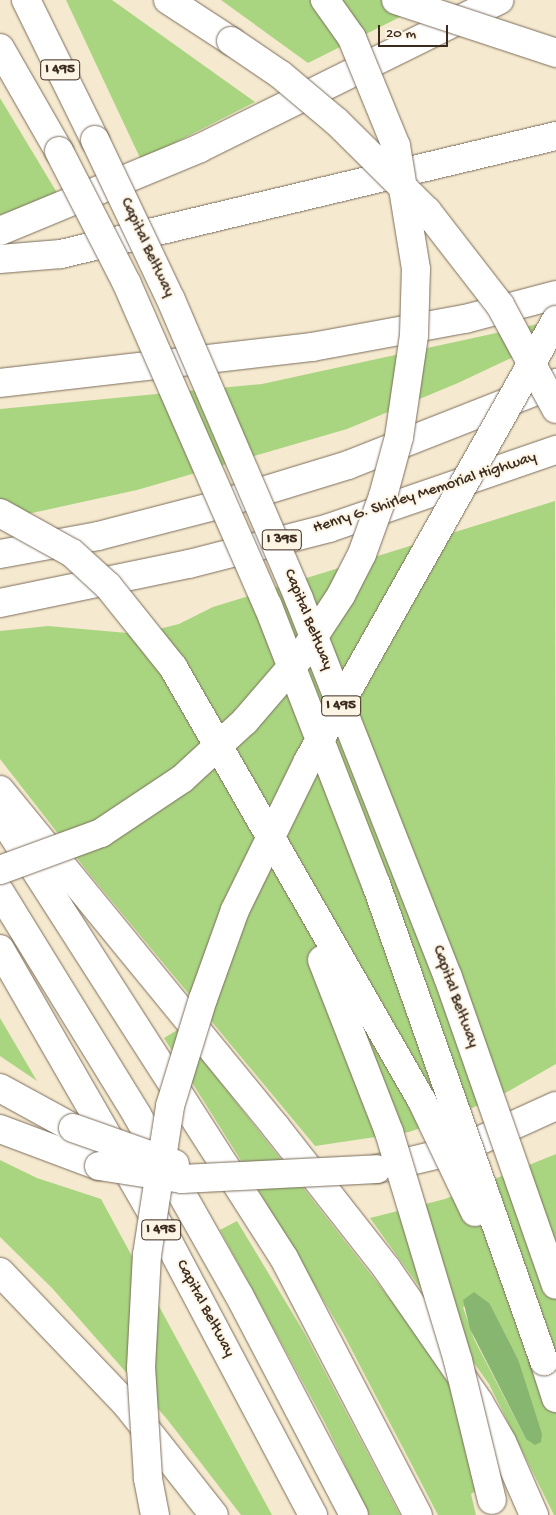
<!DOCTYPE html>
<style>
body{margin:0}
#map{position:relative;width:556px;height:1515px;overflow:hidden;background:#f5e9cf;font-family:"Gochi Hand",sans-serif}
div>[style]{position:absolute}
.green>*{inset:0;background:#a9d581}
.forest>*{inset:0;background:#86b66f}
.roads{filter:drop-shadow(0 0 1px #7c6d5c) drop-shadow(0 0 1px #7c6d5c)}
.motorway>*{height:28px;margin:-14px;padding:0 14px;transform-origin:14px;border-radius:14px;background:#fff}
.bridges{filter:drop-shadow(0 0 1px #7c6d5c) drop-shadow(0 0 1px #7c6d5c)}
.motorway-bridge>*{height:28px;margin:-14px;padding:0 14px;transform-origin:14px;border-radius:14px;background:#fff}
span{translate:-50% -50%;white-space:nowrap;text-align:center;line-height:1.15;-webkit-text-stroke:4px #fcf5e5;paint-order:stroke}
.shield-label span{padding:1px 4px;background:#fcf5e5;border:1px solid;border-radius:4px;-webkit-text-stroke-width:0}
.shield-label{font-size:15px;color:#3b2a1e;font-weight:700}
.street-label{font-size:16px;color:#3b2a1e}
.scale{position:absolute;left:378px;top:25px;width:70px;height:22px;box-sizing:border-box;border:2px solid #3b2a1e;border-top:0;padding-left:6px;font-size:15px;line-height:18px;white-space:nowrap;color:#3b2a1e;-webkit-text-stroke:4px #fcf5e5;paint-order:stroke}
</style>
<div id="map">
<div class="green">
<div style="clip-path:polygon(66px 0,112px 0,255px 102px,141px 160px)"></div>
<div style="clip-path:polygon(221px 0,434px 0,308px 63px)"></div>
<div style="clip-path:polygon(0 98px,59px 196px,0 215px)"></div>
<div style="clip-path:polygon(556px 320px,556px 337px,458px 383px,347px 429px,137px 490px,0 520px,0 409px,262px 384px)"></div>
<div style="clip-path:polygon(555px 501px,556px 1064px,507px 1092px,450px 1118px,409px 1132px,315px 1146px,91px 876px,0 759px,0 631px,48px 626px,139px 634px,179px 624px,213px 607px)"></div>
<div style="clip-path:polygon(0 1018px,37px 1081px,0 1056px)"></div>
<div style="clip-path:polygon(179px 1029px,415px 1331px,457px 1398px,501px 1476px,471px 1494px,476px 1515px,438px 1515px,344px 1335px,237px 1154px,164px 1038px)"></div>
<div style="clip-path:polygon(evenodd,556px 1154px,556px 1515px,554px 1515px,489px 1384px,370px 1218px,445px 1199px,556px 1154px,490px 1304px,518px 1359px,523px 1378px,526px 1439px,474px 1339px,463px 1307px,490px 1304px)"></div>
<div style="clip-path:polygon(0 1160px,37px 1178px,101px 1199px,272px 1515px,241px 1515px,167px 1419px,52px 1288px,0 1237px)"></div>
<div style="clip-path:polygon(237px 1221px,305px 1334px,400px 1515px,369px 1515px,325px 1423px,220px 1230px)"></div>
</div>
<div class="forest">
<div style="clip-path:polygon(474px 1292px,490px 1304px,518px 1359px,542px 1434px,541px 1442px,535px 1445px,526px 1439px,470px 1329px,463px 1300px)"></div>
</div>
<div class="roads">
<div class="motorway">
<div style="left:26px;top:0;width:156px;rotate:63.8deg"></div>
<div style="left:168px;top:0;width:75px;rotate:33.1deg"></div>
<div style="left:0;top:48px;width:119px;rotate:60.2deg"></div>
<div style="left:0;top:231px;width:217px;rotate:-22.5deg"></div>
<div style="left:200px;top:148px;width:334px;rotate:-26.3deg"></div>
<div style="left:0;top:259px;width:61px;rotate:-4.7deg"></div>
<div style="left:61px;top:254px;width:509px;rotate:-13.41deg"></div>
<div style="left:0;top:383px;width:314px;rotate:-6.6deg"></div>
<div style="left:312px;top:347px;width:156px;rotate:-10.4deg"></div>
<div style="left:465px;top:319px;width:94px;rotate:-14.8deg"></div>
<div style="left:0;top:554px;width:100px;rotate:-10.4deg"></div>
<div style="left:98px;top:536px;width:120px;rotate:-14.5deg"></div>
<div style="left:214px;top:506px;width:140px;rotate:-17deg"></div>
<div style="left:348px;top:465px;width:224px;rotate:-21.5deg"></div>
<div style="left:0;top:603px;width:193px;rotate:-11.7deg"></div>
<div style="left:189px;top:564px;width:145px;rotate:-14.4deg"></div>
<div style="left:329px;top:528px;width:240px;rotate:-19deg"></div>
<div style="left:0;top:790px;width:434px;rotate:50.7deg"></div>
<div style="left:275px;top:1126px;width:182px;rotate:51.9deg"></div>
<div style="left:387px;top:1269px;width:162px;rotate:55.3deg"></div>
<div style="left:479px;top:1402px;width:46px;rotate:60.1deg"></div>
<div style="left:502px;top:1442px;width:80px;rotate:66.3deg"></div>
<div style="left:0;top:815px;width:526px;rotate:57.34deg"></div>
<div style="left:284px;top:1258px;width:290px;rotate:62.5deg"></div>
<div style="left:0;top:892px;width:262px;rotate:58.4deg"></div>
<div style="left:137px;top:1115px;width:207px;rotate:60.5deg"></div>
<div style="left:239px;top:1295px;width:248px;rotate:62.4deg"></div>
<div style="left:0;top:949px;width:339px;rotate:60.1deg"></div>
<div style="left:169px;top:1243px;width:308px;rotate:62.1deg"></div>
<div style="left:0;top:1088px;width:83px;rotate:28.7deg"></div>
<div style="left:0;top:1129px;width:106px;rotate:20.5deg"></div>
<div style="left:377px;top:1169px;width:86px;rotate:-13.4deg"></div>
<div style="left:461px;top:1149px;width:104px;rotate:-24.4deg"></div>
<div style="left:0;top:1272px;width:184px;rotate:46.3deg"></div>
<div style="left:127px;top:1405px;width:140px;rotate:51.7deg"></div>
<div style="left:544px;top:1361px;width:39px;rotate:72deg"></div>
</div>
</div>
<div class="bridges">
<div class="motorway-bridge">
<div style="left:396px;top:0;width:169px;rotate:18.3deg"></div>
<div style="left:231px;top:41px;width:60px;rotate:34.2deg"></div>
<div style="left:281px;top:75px;width:73px;rotate:40deg"></div>
<div style="left:337px;top:122px;width:127px;rotate:44.7deg"></div>
<div style="left:427px;top:211px;width:119px;rotate:52.2deg"></div>
<div style="left:500px;top:305px;width:118px;rotate:61.7deg"></div>
<div style="left:95px;top:140px;width:177px;rotate:64.6deg"></div>
<div style="left:171px;top:300px;width:325px;rotate:66.8deg"></div>
<div style="left:299px;top:599px;width:406px;rotate:68.5deg"></div>
<div style="left:448px;top:977px;width:326px;rotate:70.7deg"></div>
<div style="left:59px;top:151px;width:149px;rotate:62.9deg"></div>
<div style="left:127px;top:284px;width:352px;rotate:66.4deg"></div>
<div style="left:268px;top:606px;width:298px;rotate:68.8deg"></div>
<div style="left:376px;top:884px;width:506px;rotate:70.6deg"></div>
<div style="left:0;top:513px;width:82px;rotate:29.1deg"></div>
<div style="left:72px;top:553px;width:49px;rotate:42.5deg"></div>
<div style="left:108px;top:586px;width:104px;rotate:51.3deg"></div>
<div style="left:173px;top:667px;width:500px;rotate:60.16deg"></div>
<div style="left:422px;top:1101px;width:123px;rotate:64.5deg"></div>
<div style="left:0;top:870px;width:108px;rotate:-20.1deg"></div>
<div style="left:101px;top:833px;width:97px;rotate:-33.7deg"></div>
<div style="left:182px;top:779px;width:86px;rotate:-42.6deg"></div>
<div style="left:245px;top:721px;width:86px;rotate:-49.3deg"></div>
<div style="left:301px;top:656px;width:73px;rotate:-56.7deg"></div>
<div style="left:341px;top:595px;width:46px;rotate:-62.9deg"></div>
<div style="left:362px;top:554px;width:62px;rotate:-70.1deg"></div>
<div style="left:383px;top:496px;width:61px;rotate:-74.8deg"></div>
<div style="left:399px;top:437px;width:103px;rotate:-81.6deg"></div>
<div style="left:414px;top:335px;width:66px;rotate:-88.3deg"></div>
<div style="left:416px;top:269px;width:125px;rotate:-99.2deg"></div>
<div style="left:396px;top:146px;width:117px;rotate:-112.2deg"></div>
<div style="left:352px;top:38px;width:47px;rotate:-125.4deg"></div>
<div style="left:322px;top:960px;width:185px;rotate:68.7deg"></div>
<div style="left:389px;top:1132px;width:239px;rotate:73.2deg"></div>
<div style="left:458px;top:1361px;width:143px;rotate:76.3deg"></div>
<div style="left:73px;top:1128px;width:108px;rotate:19.4deg"></div>
<div style="left:99px;top:1166px;width:84px;rotate:8.9deg"></div>
<div style="left:182px;top:1179px;width:195px;rotate:-2.9deg"></div>
<div style="left:155px;top:1515px;width:38px;rotate:-101deg"></div>
<div style="left:148px;top:1478px;width:110px;rotate:-93.6deg"></div>
<div style="left:141px;top:1368px;width:113px;rotate:-87deg"></div>
<div style="left:147px;top:1255px;width:151px;rotate:-81.2deg"></div>
<div style="left:170px;top:1106px;width:112px;rotate:-72.9deg"></div>
<div style="left:203px;top:999px;width:95px;rotate:-70.2deg"></div>
<div style="left:235px;top:910px;width:166px;rotate:-63.9deg"></div>
<div style="left:308px;top:761px;width:506px;rotate:-60.65deg"></div>
</div>
</div>
<div class="shield-label">
<span style="left:60px;top:70px">I 495</span>
<span style="left:282px;top:540px">I 395</span>
<span style="left:341px;top:706px">I 495</span>
<span style="left:161px;top:1230px">I 495</span>
</div>
<div class="street-label">
<span style="left:146px;top:248px;rotate:65deg">Capital Beltway</span>
<span style="left:425px;top:494px;rotate:-18deg">Henry G. Shirley Memorial Highway</span>
<span style="left:307px;top:620px;rotate:68deg">Capital Beltway</span>
<span style="left:454px;top:997px;rotate:70deg">Capital Beltway</span>
<span style="left:204px;top:1309px;rotate:62deg">Capital Beltway</span>
</div>
<div class="scale">20 m</div>
</div>
